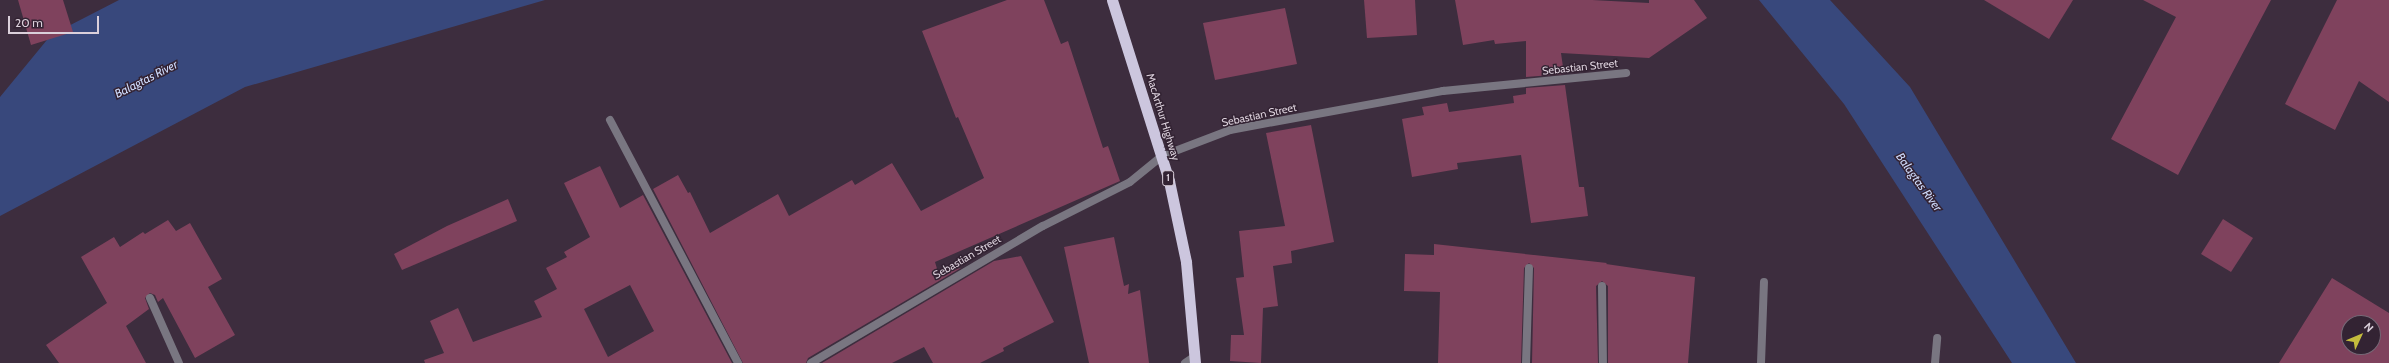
<!DOCTYPE html>
<style>
body{margin:0}
#map{position:relative;width:2389px;height:363px;overflow:hidden;background:#3d2d3e;font-family:Cabin,sans-serif}
div>[style]{position:absolute}
.water>*{inset:0;background:#38487c}
.building>*{inset:0;background:#7f425d}
.minor>*{height:8px;margin:-4px;padding:0 4px;transform-origin:4px;border-radius:4px;background:#797681}
.trunk>*{height:11px;margin:-5.5px;padding:0 5.5px;transform-origin:5.5px;border-radius:5.5px;background:#ccc6de}
span{translate:-50% -50%;white-space:nowrap;text-align:center;line-height:1.15;-webkit-text-stroke:3px #332333;paint-order:stroke}
.shield-label span{padding:1px 3px;background:#332333;border:1px solid;border-radius:3px;-webkit-text-stroke-width:0}
.shield-label{font-size:10px;color:#dbd0db;font-weight:700}
.street-label{font-size:11px;color:#dbd0db}
.water-label{font-size:12px;color:#cdd9fa;font-style:italic}
.north{position:absolute;left:2341px;top:315px;width:40px;height:40px;box-sizing:border-box;background:#332333;border:1px solid #766876;border-radius:50%;rotate:46deg;font-size:11px;font-weight:700;line-height:16px;text-align:center;color:#dbd0db}
.north::after{content:'';display:block;margin:auto;width:14px;height:18px;background:#c5bc3d;clip-path:polygon(50% 0,100% 100%,50% 72%,0 100%)}
.scale{position:absolute;left:8px;top:16px;width:91px;height:18px;box-sizing:border-box;border:2px solid #dbd0db;border-top:0;padding-left:5px;font-size:12px;line-height:14px;white-space:nowrap;color:#dbd0db;-webkit-text-stroke:3px #332333;paint-order:stroke}
</style>
<div id="map">
<div class="water">
<div style="clip-path:polygon(119px 0,545px 0,245px 87px,0 216px,0 97px,51px 35px)"></div>
<div style="clip-path:polygon(1759px 0,1830px 0,1910px 87px,2076px 363px,2012px 363px,1844px 104px)"></div>
</div>
<div class="building">
<div style="clip-path:polygon(18px 0,63px 0,73px 32px,31px 45px)"></div>
<div style="clip-path:polygon(1007px 0,1044px 0,1061px 44px,1068px 41px,1103px 148px,1108px 146px,1120px 181px,935px 262px,938px 272px,961px 268px,808px 358px,806px 363px,743px 363px,653px 189px,678px 175px,688px 193px,690px 192px,710px 233px,778px 194px,789px 216px,852px 180px,855px 185px,892px 163px,921px 211px,984px 178px,958px 117px,956px 118px,922px 31px)"></div>
<div style="clip-path:polygon(1364px 0,1415px 0,1417px 35px,1367px 38px)"></div>
<div style="clip-path:polygon(1455px 0,1592px 0,1649px 3px,1649px 0,1694px 0,1707px 18px,1649px 58px,1561px 53px,1564px 74px,1526px 77px,1526px 41px,1495px 44px,1494px 40px,1463px 45px)"></div>
<div style="clip-path:polygon(1984px 0,2073px 0,2049px 39px)"></div>
<div style="clip-path:polygon(2143px 0,2271px 0,2178px 175px,2111px 139px,2176px 17px)"></div>
<div style="clip-path:polygon(2337px 0,2389px 0,2389px 102px,2359px 81px,2335px 130px,2285px 104px)"></div>
<div style="clip-path:polygon(1285px 8px,1297px 64px,1215px 80px,1203px 23px)"></div>
<div style="clip-path:polygon(1565px 85px,1579px 187px,1584px 187px,1588px 216px,1531px 223px,1521px 155px,1457px 163px,1458px 169px,1412px 177px,1402px 119px,1424px 115px,1422px 107px,1447px 103px,1449px 112px,1514px 103px,1513px 96px,1526px 94px,1526px 88px)"></div>
<div style="clip-path:polygon(1311px 125px,1334px 242px,1291px 251px,1292px 263px,1273px 266px,1278px 306px,1263px 308px,1261px 363px,1230px 361px,1231px 335px,1244px 335px,1236px 278px,1244px 277px,1239px 231px,1285px 226px,1266px 133px)"></div>
<div style="clip-path:polygon(evenodd,600px 166px,620px 208px,643px 195px,732px 363px,425px 363px,424px 360px,444px 353px,430px 321px,458px 308px,473px 342px,542px 317px,534px 301px,557px 289px,546px 268px,567px 257px,564px 252px,590px 237px,564px 183px,600px 166px,630px 285px,654px 331px,608px 357px,584px 309px,630px 285px)"></div>
<div style="clip-path:polygon(508px 199px,517px 221px,402px 270px,394px 254px,447px 226px)"></div>
<div style="clip-path:polygon(2223px 219px,2253px 238px,2231px 272px,2201px 254px)"></div>
<div style="clip-path:polygon(168px 220px,176px 231px,190px 223px,222px 279px,208px 287px,235px 335px,195px 358px,163px 298px,158px 302px,155px 295px,150px 293px,145px 298px,149px 309px,126px 326px,146px 363px,59px 363px,46px 345px,107px 303px,81px 257px,114px 237px,120px 247px,143px 232px,145px 234px)"></div>
<div style="clip-path:polygon(1114px 237px,1124px 286px,1129px 284px,1128px 294px,1140px 290px,1149px 363px,1089px 363px,1064px 247px)"></div>
<div style="clip-path:polygon(1434px 244px,1607px 263px,1606px 264px,1695px 277px,1688px 363px,1608px 363px,1608px 286px,1602px 281px,1596px 286px,1598px 363px,1532px 363px,1534px 268px,1529px 263px,1524px 268px,1521px 363px,1438px 363px,1440px 292px,1404px 291px,1405px 254px,1434px 255px)"></div>
<div style="clip-path:polygon(1021px 256px,1054px 322px,1003px 348px,1004px 351px,980px 363px,933px 363px,924px 347px,892px 363px,822px 363px,994px 261px)"></div>
<div style="clip-path:polygon(evenodd,2332px 278px,2389px 313px,2389px 363px,2279px 363px,2332px 278px,2349px 323px,2373px 323px,2373px 347px,2349px 347px,2349px 323px)"></div>
</div>
<div class="minor">
<div style="left:610px;top:120px;width:275px;rotate:62.2deg"></div>
<div style="left:1602px;top:286px;width:77px;rotate:89.3deg"></div>
<div style="left:150px;top:298px;width:71px;rotate:66deg"></div>
<div style="left:811px;top:363px;width:269px;rotate:-30.6deg"></div>
<div style="left:1043px;top:226px;width:97px;rotate:-26.8deg"></div>
<div style="left:1130px;top:182px;width:41px;rotate:-39.1deg"></div>
<div style="left:1162px;top:156px;width:73px;rotate:-20.9deg"></div>
<div style="left:1230px;top:130px;width:217px;rotate:-10.4deg"></div>
<div style="left:1443px;top:91px;width:184px;rotate:-5.6deg"></div>
<div style="left:1185px;top:363px;width:11px;rotate:-34deg"></div>
<div style="left:1526px;top:363px;width:95px;rotate:-88.2deg"></div>
<div style="left:1761px;top:363px;width:81px;rotate:-87.9deg"></div>
<div style="left:1935px;top:363px;width:25px;rotate:-85deg"></div>
</div>
<div class="trunk">
<div style="left:1112px;top:0;width:190px;rotate:72.5deg"></div>
<div style="left:1169px;top:181px;width:83px;rotate:78.1deg"></div>
<div style="left:1186px;top:262px;width:101px;rotate:84.9deg"></div>
</div>
<div class="shield-label">
<span style="left:1168px;top:178px">1</span>
</div>
<div class="street-label">
<span style="left:1580px;top:67px;rotate:-6deg">Sebastian Street</span>
<span style="left:1259px;top:115px;rotate:-12deg">Sebastian Street</span>
<span style="left:1163px;top:117px;rotate:73deg">MacArthur Highway</span>
<span style="left:967px;top:257px;rotate:-30deg">Sebastian Street</span>
</div>
<div class="water-label">
<span style="left:146px;top:79px;rotate:-27deg">Balagtas River</span>
<span style="left:1919px;top:182px;rotate:54deg">Balagtas River</span>
</div>
<div class="north">N</div>
<div class="scale">20 m</div>
</div>
